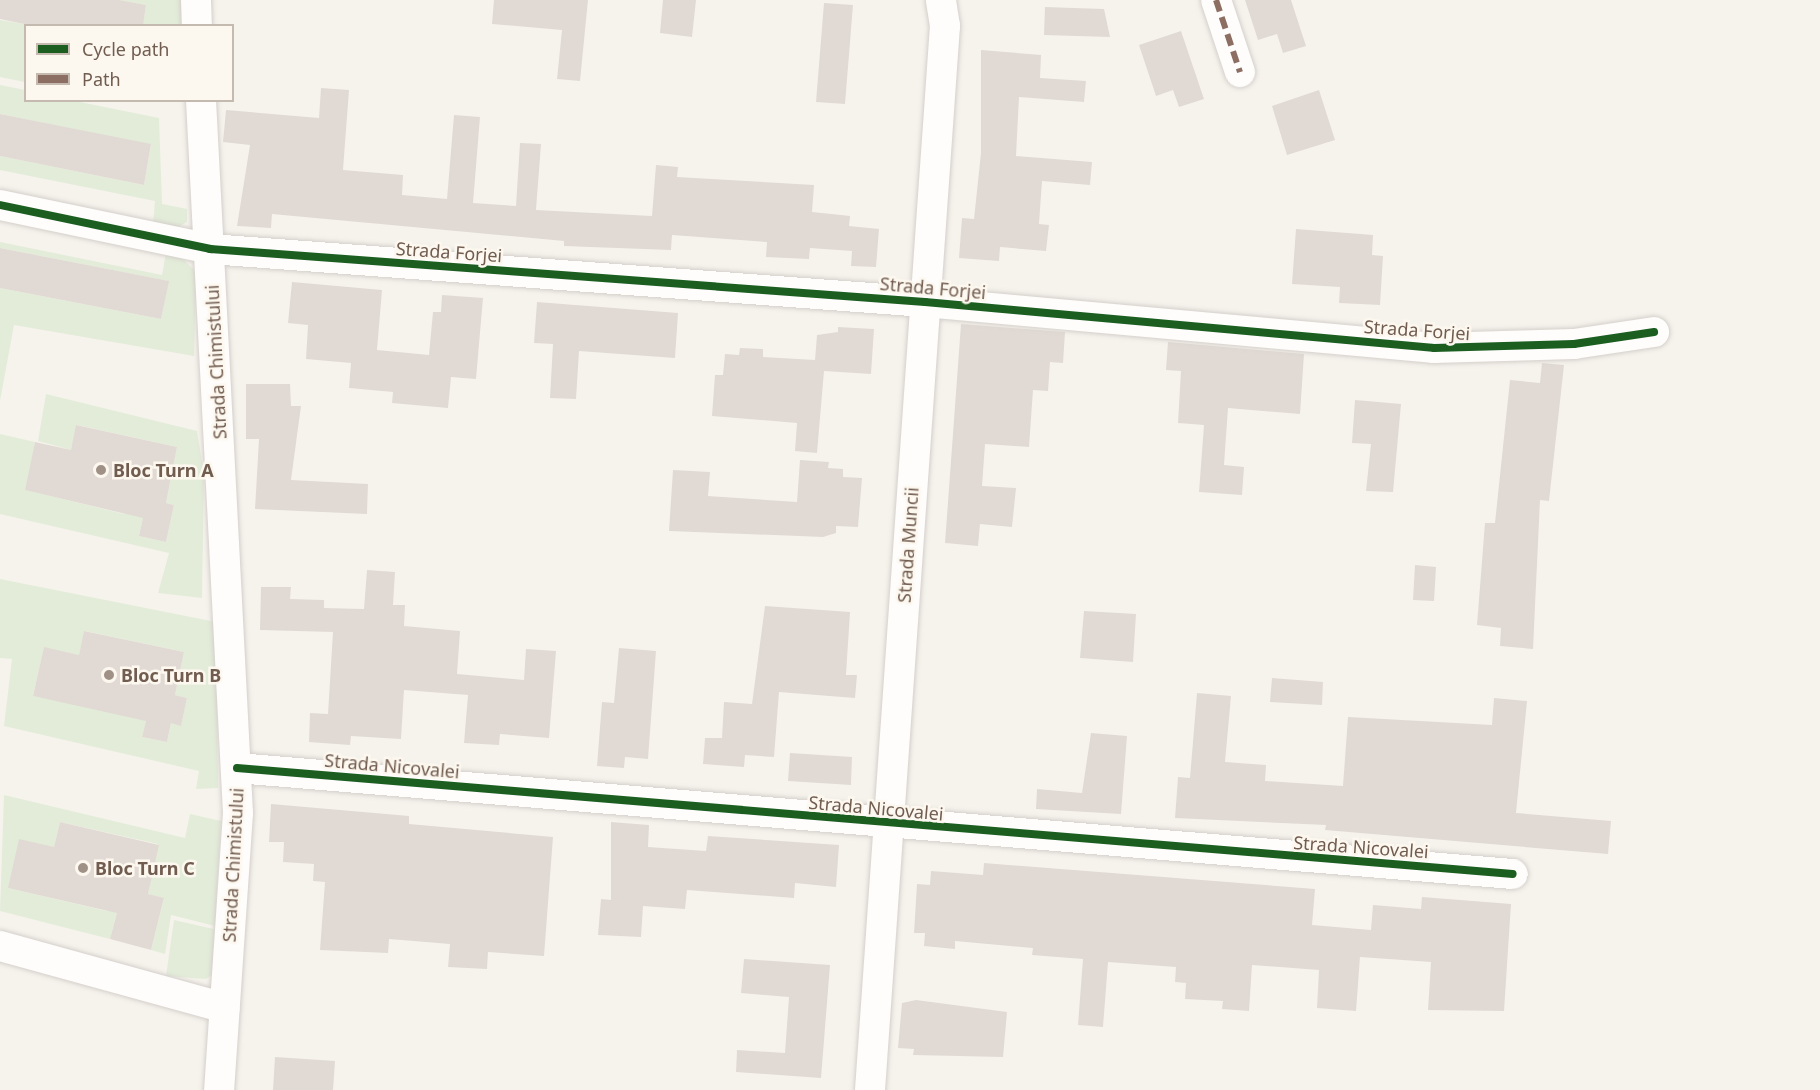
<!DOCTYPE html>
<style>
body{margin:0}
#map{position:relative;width:1820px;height:1090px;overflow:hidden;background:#f6f3ed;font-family:"Noto Sans",sans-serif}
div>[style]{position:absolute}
.green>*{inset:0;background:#e3ecd9}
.building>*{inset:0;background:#e1dad4}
.roads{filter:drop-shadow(0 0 2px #d4cfca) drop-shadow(0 0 2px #d4cfca)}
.minor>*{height:30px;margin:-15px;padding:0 15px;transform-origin:15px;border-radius:15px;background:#fefdfc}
.quiet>*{height:6px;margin-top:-3px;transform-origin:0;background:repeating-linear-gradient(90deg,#8d6e63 0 12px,transparent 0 18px)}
.cycleway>*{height:8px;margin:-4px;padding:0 4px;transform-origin:4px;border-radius:4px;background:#1b5e20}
.dots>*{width:16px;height:16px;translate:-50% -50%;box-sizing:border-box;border:3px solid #fdf8ef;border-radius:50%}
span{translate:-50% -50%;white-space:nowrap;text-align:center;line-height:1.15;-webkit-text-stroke:5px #fdf8ef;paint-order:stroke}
.street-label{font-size:18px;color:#715c50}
.poi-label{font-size:18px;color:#715c50;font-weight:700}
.left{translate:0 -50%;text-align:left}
.legend{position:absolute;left:24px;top:24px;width:210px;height:78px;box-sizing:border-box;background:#fdf8ef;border:2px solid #c5baaf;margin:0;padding:8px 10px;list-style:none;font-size:18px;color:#715c50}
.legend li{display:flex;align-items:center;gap:12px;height:30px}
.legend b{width:30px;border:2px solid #c5baaf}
</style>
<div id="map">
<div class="green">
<div style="clip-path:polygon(118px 0,185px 0,186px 25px,143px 25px,146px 5px)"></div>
<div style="clip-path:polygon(0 20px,31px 25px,26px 26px,25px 82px,0 77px)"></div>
<div style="clip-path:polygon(0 85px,25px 90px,26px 100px,75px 101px,159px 118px,162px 204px,187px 209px,187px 222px,178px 227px,153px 225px,155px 201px,0 170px,0 156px,144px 185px,151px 145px,0 114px)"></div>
<div style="clip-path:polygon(0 242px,162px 275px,166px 253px,183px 259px,196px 272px,194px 356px,14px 325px,0 401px,0 288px,161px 319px,168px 281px,0 248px)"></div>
<div style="clip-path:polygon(46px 394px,197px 431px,204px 474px,202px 598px,158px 593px,169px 553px,0 514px,0 434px,35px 442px,26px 490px,124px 514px,147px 502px,139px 536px,166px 542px,174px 505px,166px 503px,177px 447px,77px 425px,71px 450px,38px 441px)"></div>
<div style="clip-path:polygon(evenodd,0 579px,216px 622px,218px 788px,196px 789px,199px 771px,4px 726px,12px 659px,0 658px,0 579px,85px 631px,184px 652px,175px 695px,187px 698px,181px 725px,171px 723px,167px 742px,142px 737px,147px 718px,33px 696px,44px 648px,79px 655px,85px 631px)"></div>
<div style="clip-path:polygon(4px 795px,185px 838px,190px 814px,221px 821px,215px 926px,171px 915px,165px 954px,151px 950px,164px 899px,148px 894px,158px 844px,60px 822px,54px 847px,8px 888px,107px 911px,121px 898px,110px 939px,0 911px)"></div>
<div style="clip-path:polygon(174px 920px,218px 930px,214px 973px,206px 979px,166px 976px)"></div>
</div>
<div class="building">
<div style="clip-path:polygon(0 0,119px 0,146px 5px,143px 26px,34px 26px,0 19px)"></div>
<div style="clip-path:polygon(494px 0,588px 0,580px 81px,557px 79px,562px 30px,492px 24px)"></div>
<div style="clip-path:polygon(663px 0,696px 0,692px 37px,660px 33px)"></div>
<div style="clip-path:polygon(1245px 0,1291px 0,1306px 46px,1283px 53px,1277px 34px,1258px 40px)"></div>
<div style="clip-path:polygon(824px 3px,853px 5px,845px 104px,816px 102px)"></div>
<div style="clip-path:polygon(1045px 7px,1104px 9px,1110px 37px,1044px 35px)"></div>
<div style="clip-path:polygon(1181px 31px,1204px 99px,1179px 107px,1173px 90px,1156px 96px,1139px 45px)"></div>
<div style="clip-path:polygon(981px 50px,1041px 55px,1040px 78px,1086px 81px,1084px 102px,1019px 97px,1016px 156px,1092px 162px,1090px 185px,1042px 181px,1039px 224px,1049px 225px,1046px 251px,1000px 247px,999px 261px,959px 258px,962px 218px,974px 219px,981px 153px)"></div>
<div style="clip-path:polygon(321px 88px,349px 90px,343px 170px,403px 175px,402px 195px,447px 199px,454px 115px,480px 117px,473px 203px,516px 206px,520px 143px,541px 144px,536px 210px,652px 216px,656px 165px,678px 167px,677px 177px,814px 185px,812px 212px,850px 216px,849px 226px,879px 229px,876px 267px,851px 266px,852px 251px,810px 248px,809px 259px,766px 257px,767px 242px,672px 235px,671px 250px,564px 246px,564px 241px,272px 214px,271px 228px,237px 226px,250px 145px,223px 142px,226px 110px,319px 118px)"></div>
<div style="clip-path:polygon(1319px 90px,1335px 140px,1287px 155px,1272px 106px)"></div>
<div style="clip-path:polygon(0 114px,151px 144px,144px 185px,0 156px)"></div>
<div style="clip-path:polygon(1296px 229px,1373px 235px,1372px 255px,1383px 256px,1380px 305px,1339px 303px,1340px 287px,1292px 284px)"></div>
<div style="clip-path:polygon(0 248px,169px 281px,161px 319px,0 288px)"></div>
<div style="clip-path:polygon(292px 282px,382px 290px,377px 350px,429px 355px,433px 312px,441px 312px,442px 295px,483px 298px,476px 379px,451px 377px,448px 408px,392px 403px,393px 392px,349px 388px,351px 363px,306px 359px,308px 325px,288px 323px)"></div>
<div style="clip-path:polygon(537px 302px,678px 313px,675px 358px,579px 351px,576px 399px,550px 398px,553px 344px,534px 343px)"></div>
<div style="clip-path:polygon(961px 324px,1065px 332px,1063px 363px,1050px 362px,1048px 391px,1033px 390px,1029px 447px,985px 444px,982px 486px,1016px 488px,1012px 527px,980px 524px,978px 546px,945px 543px)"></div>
<div style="clip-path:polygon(838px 327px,874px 329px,871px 374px,824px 371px,817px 453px,795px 451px,797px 423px,712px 416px,715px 375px,723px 375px,725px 354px,739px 355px,740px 348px,763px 349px,763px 357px,815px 360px,817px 335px,838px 332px)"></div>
<div style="clip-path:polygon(1168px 342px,1304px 354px,1300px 414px,1228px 408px,1224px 465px,1244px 467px,1242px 495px,1199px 492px,1204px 425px,1178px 423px,1181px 371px,1166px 370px)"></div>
<div style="clip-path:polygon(1542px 363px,1564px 365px,1549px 501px,1540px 500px,1533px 649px,1500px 646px,1501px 628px,1477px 625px,1485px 523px,1495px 523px,1510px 380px,1540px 383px)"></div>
<div style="clip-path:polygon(246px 384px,290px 384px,291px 406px,301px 406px,291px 480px,368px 484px,367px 514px,255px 509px,259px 439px,246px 439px)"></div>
<div style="clip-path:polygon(1355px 400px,1401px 404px,1393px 492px,1366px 491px,1371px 444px,1352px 443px)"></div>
<div style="clip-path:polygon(76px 425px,177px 447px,166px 503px,174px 505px,166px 542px,139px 536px,143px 518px,25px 490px,35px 442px,71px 450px)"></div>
<div style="clip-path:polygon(800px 460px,829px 462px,828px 468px,843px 469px,843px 477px,862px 478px,858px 527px,836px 526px,836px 533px,823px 537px,669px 531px,673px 470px,710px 472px,708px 496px,797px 502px)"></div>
<div style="clip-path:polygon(1415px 565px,1436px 567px,1434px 601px,1413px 600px)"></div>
<div style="clip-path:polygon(367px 570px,395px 572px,393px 605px,405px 605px,404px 626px,460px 631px,457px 674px,524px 680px,526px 649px,556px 651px,549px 738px,500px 734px,499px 745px,464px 743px,468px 695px,404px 690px,401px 739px,351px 736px,350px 745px,309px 742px,310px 713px,328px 714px,333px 632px,260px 630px,261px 587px,291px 587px,290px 599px,324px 600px,324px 608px,364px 609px)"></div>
<div style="clip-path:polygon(765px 606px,850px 612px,846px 675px,857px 675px,855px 698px,779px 692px,774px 757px,745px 755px,744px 767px,703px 764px,705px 738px,722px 738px,724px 702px,752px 704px)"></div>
<div style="clip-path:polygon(1084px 611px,1136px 614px,1133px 662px,1080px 658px)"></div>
<div style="clip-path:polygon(84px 631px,184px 652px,175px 695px,187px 698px,181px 726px,171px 723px,167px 742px,142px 737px,146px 721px,33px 696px,44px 647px,79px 655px)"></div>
<div style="clip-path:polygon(619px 648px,656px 651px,648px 759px,625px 757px,624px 768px,597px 766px,602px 702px,614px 703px)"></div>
<div style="clip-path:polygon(1272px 678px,1323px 682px,1322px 705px,1270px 702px)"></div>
<div style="clip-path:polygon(1197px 693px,1231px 696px,1225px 762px,1266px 765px,1265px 781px,1343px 786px,1348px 717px,1492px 725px,1494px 698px,1527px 701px,1516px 813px,1611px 821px,1608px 854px,1325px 830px,1326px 825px,1175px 818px,1178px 777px,1190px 778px)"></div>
<div style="clip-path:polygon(1091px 733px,1127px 736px,1121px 814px,1036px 809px,1037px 789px,1082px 793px)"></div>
<div style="clip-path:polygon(790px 753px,852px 757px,851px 785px,788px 781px)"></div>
<div style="clip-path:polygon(271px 804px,409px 816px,409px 824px,553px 837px,544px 956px,488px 952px,487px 969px,448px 967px,450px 944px,389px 939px,388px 953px,320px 950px,325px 882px,313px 881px,314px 864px,283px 862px,284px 842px,269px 842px)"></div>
<div style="clip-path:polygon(60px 822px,159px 845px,148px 894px,164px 898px,151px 950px,110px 939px,117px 913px,8px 888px,19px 839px,54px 847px)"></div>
<div style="clip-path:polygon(611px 822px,649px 825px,648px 847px,706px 851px,708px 836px,839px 845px,836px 887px,795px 883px,794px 898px,687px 890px,685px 909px,643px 906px,641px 937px,598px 935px,601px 899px,611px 900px)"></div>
<div style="clip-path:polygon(984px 863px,1315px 889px,1312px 925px,1371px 930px,1373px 905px,1421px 909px,1422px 897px,1511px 904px,1504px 1011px,1428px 1010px,1431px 962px,1360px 957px,1356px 1011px,1317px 1008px,1319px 970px,1252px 965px,1249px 1011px,1222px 1009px,1223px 1001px,1185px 999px,1186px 983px,1175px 982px,1176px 967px,1108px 962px,1103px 1027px,1078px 1025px,1083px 959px,1032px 955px,1033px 948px,955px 941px,955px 949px,924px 946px,925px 933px,914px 933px,917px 884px,930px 885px,931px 871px,983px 875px)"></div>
<div style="clip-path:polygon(744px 959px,830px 965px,821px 1078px,736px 1072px,737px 1050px,785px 1053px,789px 997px,741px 993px)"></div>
<div style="clip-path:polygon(916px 1000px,1007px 1012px,1003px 1057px,913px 1055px,914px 1049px,898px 1048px,902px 1003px)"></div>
<div style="clip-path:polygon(275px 1057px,335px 1061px,333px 1090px,273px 1090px)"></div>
</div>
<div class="roads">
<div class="minor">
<div style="left:196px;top:0;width:26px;rotate:88deg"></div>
<div style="left:1216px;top:0;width:76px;rotate:71.6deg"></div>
<div style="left:201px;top:100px;width:714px;rotate:87.03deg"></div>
<div style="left:238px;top:813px;width:278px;rotate:93.9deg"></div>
<div style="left:0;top:205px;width:215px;rotate:11.8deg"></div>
<div style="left:210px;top:249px;width:717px;rotate:4.24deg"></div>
<div style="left:925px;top:302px;width:511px;rotate:5.16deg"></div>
<div style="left:1434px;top:348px;width:140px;rotate:-1.6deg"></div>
<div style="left:1574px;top:344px;width:81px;rotate:-8.5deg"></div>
<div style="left:237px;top:768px;width:1280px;rotate:4.75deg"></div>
<div style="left:0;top:946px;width:233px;rotate:15.4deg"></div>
<div style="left:870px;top:1090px;width:1067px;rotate:-85.97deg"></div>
<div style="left:945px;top:26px;width:26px;rotate:-99deg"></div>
</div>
</div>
<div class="quiet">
<div style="left:1216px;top:0;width:76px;rotate:71.6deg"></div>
</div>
<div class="cycleway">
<div style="left:0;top:205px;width:215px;rotate:11.8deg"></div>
<div style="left:210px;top:249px;width:717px;rotate:4.24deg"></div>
<div style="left:925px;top:302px;width:511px;rotate:5.16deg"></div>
<div style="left:1434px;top:348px;width:140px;rotate:-1.6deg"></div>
<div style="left:1574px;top:344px;width:81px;rotate:-8.5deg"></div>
<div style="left:237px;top:768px;width:1280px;rotate:4.75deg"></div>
</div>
<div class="dots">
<div style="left:101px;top:470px;background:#a09187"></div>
<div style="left:109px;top:675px;background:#a09187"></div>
<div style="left:83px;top:868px;background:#a09187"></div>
</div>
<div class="street-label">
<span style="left:449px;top:252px;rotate:4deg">Strada Forjei</span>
<span style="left:933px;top:288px;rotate:5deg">Strada Forjei</span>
<span style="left:1417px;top:330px;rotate:4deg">Strada Forjei</span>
<span style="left:216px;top:362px;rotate:-93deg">Strada Chimistului</span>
<span style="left:908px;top:545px;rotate:-86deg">Strada Muncii</span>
<span style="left:392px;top:766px;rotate:5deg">Strada Nicovalei</span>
<span style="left:876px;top:808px;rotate:5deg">Strada Nicovalei</span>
<span style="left:1361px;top:847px;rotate:4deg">Strada Nicovalei</span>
<span style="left:233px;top:865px;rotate:-87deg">Strada Chimistului</span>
</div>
<div class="poi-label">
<span class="left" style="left:113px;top:470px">Bloc Turn A</span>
<span class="left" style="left:121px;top:675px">Bloc Turn B</span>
<span class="left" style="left:95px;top:868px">Bloc Turn C</span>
</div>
<ul class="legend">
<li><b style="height:8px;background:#1b5e20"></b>Cycle path</li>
<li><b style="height:8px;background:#8d6e63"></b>Path</li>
</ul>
</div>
